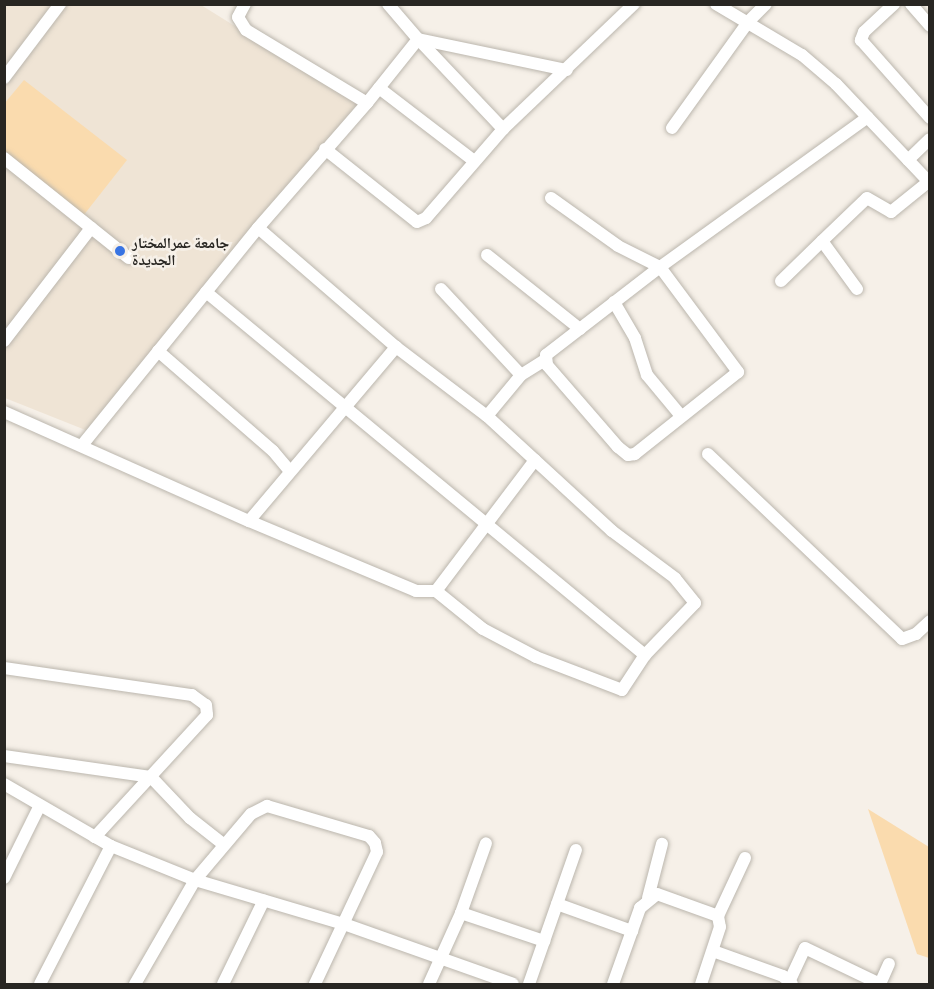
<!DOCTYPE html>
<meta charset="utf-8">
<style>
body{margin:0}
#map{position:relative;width:934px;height:989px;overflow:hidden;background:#f6f0e8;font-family:"Playfair Display","Noto Naskh Arabic",serif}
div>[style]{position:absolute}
.built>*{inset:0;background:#efe4d5}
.green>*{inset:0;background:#fadbae}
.roads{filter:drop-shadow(0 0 2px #bbb6ad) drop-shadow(0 0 2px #bbb6ad)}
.minor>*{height:12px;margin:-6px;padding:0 6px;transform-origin:6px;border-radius:6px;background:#fff}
.dots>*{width:16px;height:16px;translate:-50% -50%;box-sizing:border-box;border:3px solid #f6f0e8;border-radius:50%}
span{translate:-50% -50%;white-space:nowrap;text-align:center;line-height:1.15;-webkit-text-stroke:5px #f6f0e8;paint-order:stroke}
.poi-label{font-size:15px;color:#282622;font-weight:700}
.left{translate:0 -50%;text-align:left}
.frame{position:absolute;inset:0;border:6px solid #282622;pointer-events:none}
</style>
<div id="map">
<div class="built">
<div style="clip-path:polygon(4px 5px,201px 5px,358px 103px,88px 431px,5px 398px)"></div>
</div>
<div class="green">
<div style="clip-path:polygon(24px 80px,127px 160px,83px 216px,5px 155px,4px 104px)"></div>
<div style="clip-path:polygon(868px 809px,929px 847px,929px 958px,917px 954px)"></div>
</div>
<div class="roads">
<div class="minor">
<div style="left:716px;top:4px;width:100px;rotate:30.7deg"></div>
<div style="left:802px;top:55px;width:45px;rotate:40.5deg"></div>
<div style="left:836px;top:84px;width:137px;rotate:46.5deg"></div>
<div style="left:894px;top:4px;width:41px;rotate:137deg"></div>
<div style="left:864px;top:32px;width:9px;rotate:111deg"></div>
<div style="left:861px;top:40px;width:104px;rotate:48.5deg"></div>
<div style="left:911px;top:4px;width:29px;rotate:49deg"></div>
<div style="left:418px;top:39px;width:152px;rotate:11.8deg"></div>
<div style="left:418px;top:39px;width:124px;rotate:46.6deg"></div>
<div style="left:4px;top:78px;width:93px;rotate:-52.9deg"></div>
<div style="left:379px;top:88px;width:120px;rotate:37.5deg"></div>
<div style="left:367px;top:103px;width:82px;rotate:-51.4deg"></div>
<div style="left:418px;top:39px;width:46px;rotate:-130.6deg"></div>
<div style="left:672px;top:128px;width:132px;rotate:-54.3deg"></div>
<div style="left:749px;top:21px;width:24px;rotate:-45deg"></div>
<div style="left:325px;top:149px;width:117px;rotate:38.4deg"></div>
<div style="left:417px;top:222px;width:10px;rotate:-24deg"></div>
<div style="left:426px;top:218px;width:118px;rotate:-49.1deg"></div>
<div style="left:503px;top:129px;width:181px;rotate:-43.7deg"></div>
<div style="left:4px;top:158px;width:160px;rotate:38.7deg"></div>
<div style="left:908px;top:160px;width:30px;rotate:-44deg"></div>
<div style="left:551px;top:198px;width:82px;rotate:35.6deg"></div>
<div style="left:618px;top:246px;width:47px;rotate:26.6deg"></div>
<div style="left:660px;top:267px;width:131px;rotate:53.4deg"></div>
<div style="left:738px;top:372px;width:132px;rotate:141.5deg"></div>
<div style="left:635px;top:454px;width:7px;rotate:172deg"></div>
<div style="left:628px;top:455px;width:13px;rotate:-141deg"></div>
<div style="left:618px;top:447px;width:108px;rotate:-130.9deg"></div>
<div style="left:547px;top:365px;width:10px;rotate:-96deg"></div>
<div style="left:546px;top:355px;width:144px;rotate:-37.7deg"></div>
<div style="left:660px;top:267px;width:256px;rotate:-35.8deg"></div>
<div style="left:487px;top:255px;width:119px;rotate:38.5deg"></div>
<div style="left:781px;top:281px;width:57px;rotate:-44.3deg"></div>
<div style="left:441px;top:289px;width:117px;rotate:47.1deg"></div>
<div style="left:857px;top:289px;width:59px;rotate:-126.1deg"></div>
<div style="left:822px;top:241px;width:62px;rotate:-43.7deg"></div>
<div style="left:867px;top:198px;width:28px;rotate:30deg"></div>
<div style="left:891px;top:212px;width:48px;rotate:-39deg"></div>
<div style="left:206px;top:292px;width:570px;rotate:39.59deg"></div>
<div style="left:645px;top:655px;width:72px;rotate:-46.1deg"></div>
<div style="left:695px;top:603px;width:32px;rotate:-129deg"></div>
<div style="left:675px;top:578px;width:79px;rotate:-143.3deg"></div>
<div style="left:612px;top:531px;width:170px;rotate:-137.4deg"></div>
<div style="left:614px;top:302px;width:42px;rotate:59.7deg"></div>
<div style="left:635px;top:338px;width:39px;rotate:72deg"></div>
<div style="left:647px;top:375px;width:53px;rotate:50.3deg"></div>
<div style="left:4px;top:341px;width:143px;rotate:-52.4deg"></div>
<div style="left:396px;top:347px;width:114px;rotate:37.2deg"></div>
<div style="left:487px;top:416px;width:53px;rotate:-50.3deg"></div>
<div style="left:521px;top:375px;width:28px;rotate:-32deg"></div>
<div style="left:158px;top:351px;width:152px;rotate:41deg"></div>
<div style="left:273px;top:451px;width:26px;rotate:50deg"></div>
<div style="left:4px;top:412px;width:268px;rotate:24deg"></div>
<div style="left:249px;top:521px;width:228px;rotate:-49.8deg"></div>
<div style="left:396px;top:347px;width:182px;rotate:-139.2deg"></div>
<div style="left:83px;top:444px;width:278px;rotate:-51deg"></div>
<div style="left:258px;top:228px;width:166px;rotate:-48.9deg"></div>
<div style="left:367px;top:103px;width:141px;rotate:-148.9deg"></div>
<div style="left:246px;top:30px;width:15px;rotate:-122deg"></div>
<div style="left:238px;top:17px;width:15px;rotate:-62deg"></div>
<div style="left:708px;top:454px;width:268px;rotate:43.6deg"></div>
<div style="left:902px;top:639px;width:15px;rotate:-20deg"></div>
<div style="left:916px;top:634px;width:19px;rotate:-43deg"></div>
<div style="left:535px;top:460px;width:164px;rotate:127.1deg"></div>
<div style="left:436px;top:591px;width:60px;rotate:39deg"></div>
<div style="left:483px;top:629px;width:60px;rotate:27.8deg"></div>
<div style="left:536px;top:657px;width:92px;rotate:21deg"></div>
<div style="left:622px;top:690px;width:42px;rotate:-56.7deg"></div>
<div style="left:249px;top:521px;width:181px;rotate:22.7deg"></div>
<div style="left:416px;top:591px;width:20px"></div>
<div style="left:4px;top:668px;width:190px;rotate:8.2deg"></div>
<div style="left:192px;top:695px;width:17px;rotate:36deg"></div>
<div style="left:206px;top:705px;width:10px;rotate:84deg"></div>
<div style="left:207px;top:715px;width:166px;rotate:132.6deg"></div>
<div style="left:4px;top:756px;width:148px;rotate:8.1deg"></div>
<div style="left:151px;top:777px;width:57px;rotate:46.4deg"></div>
<div style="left:190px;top:818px;width:42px;rotate:38.2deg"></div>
<div style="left:4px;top:784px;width:124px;rotate:30.1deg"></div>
<div style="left:111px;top:846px;width:91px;rotate:22deg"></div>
<div style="left:195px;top:880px;width:155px;rotate:16.5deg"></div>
<div style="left:344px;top:924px;width:179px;rotate:19.5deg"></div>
<div style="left:4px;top:878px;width:81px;rotate:-63.7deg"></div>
<div style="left:648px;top:898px;width:56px;rotate:-75.5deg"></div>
<div style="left:557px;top:904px;width:80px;rotate:19.8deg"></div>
<div style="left:461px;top:913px;width:88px;rotate:18.6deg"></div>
<div style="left:718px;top:916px;width:64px;rotate:-65deg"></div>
<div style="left:713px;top:951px;width:74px;rotate:19.7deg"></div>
<div style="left:783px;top:976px;width:12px;rotate:42deg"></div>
<div style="left:790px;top:980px;width:35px;rotate:-65deg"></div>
<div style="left:805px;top:948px;width:83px;rotate:25.6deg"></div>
<div style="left:40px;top:984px;width:155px;rotate:-62.8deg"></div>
<div style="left:135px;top:984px;width:120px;rotate:-60deg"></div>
<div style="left:195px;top:880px;width:87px;rotate:-49.7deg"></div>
<div style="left:251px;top:814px;width:18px;rotate:-27deg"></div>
<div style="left:267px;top:806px;width:106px;rotate:16.4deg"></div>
<div style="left:369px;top:836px;width:9px;rotate:49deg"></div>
<div style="left:375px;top:843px;width:9px;rotate:77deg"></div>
<div style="left:377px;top:852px;width:146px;rotate:115.2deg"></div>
<div style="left:223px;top:984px;width:93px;rotate:-64deg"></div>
<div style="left:429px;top:984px;width:78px;rotate:-65.7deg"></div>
<div style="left:461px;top:913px;width:74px;rotate:-70.3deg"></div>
<div style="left:529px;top:984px;width:142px;rotate:-70.7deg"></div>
<div style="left:613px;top:984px;width:81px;rotate:-70.4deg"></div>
<div style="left:640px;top:908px;width:22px;rotate:-39deg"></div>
<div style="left:657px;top:894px;width:65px;rotate:19.8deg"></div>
<div style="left:718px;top:916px;width:11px;rotate:80deg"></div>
<div style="left:720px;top:927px;width:60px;rotate:108.4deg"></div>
<div style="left:880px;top:984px;width:22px;rotate:-66deg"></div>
</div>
</div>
<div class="dots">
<div style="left:120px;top:251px;background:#3874e3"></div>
</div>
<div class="poi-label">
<span class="left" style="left:132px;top:251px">جامعة عمرالمختار<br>الجديدة</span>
</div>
<div class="frame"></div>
</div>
